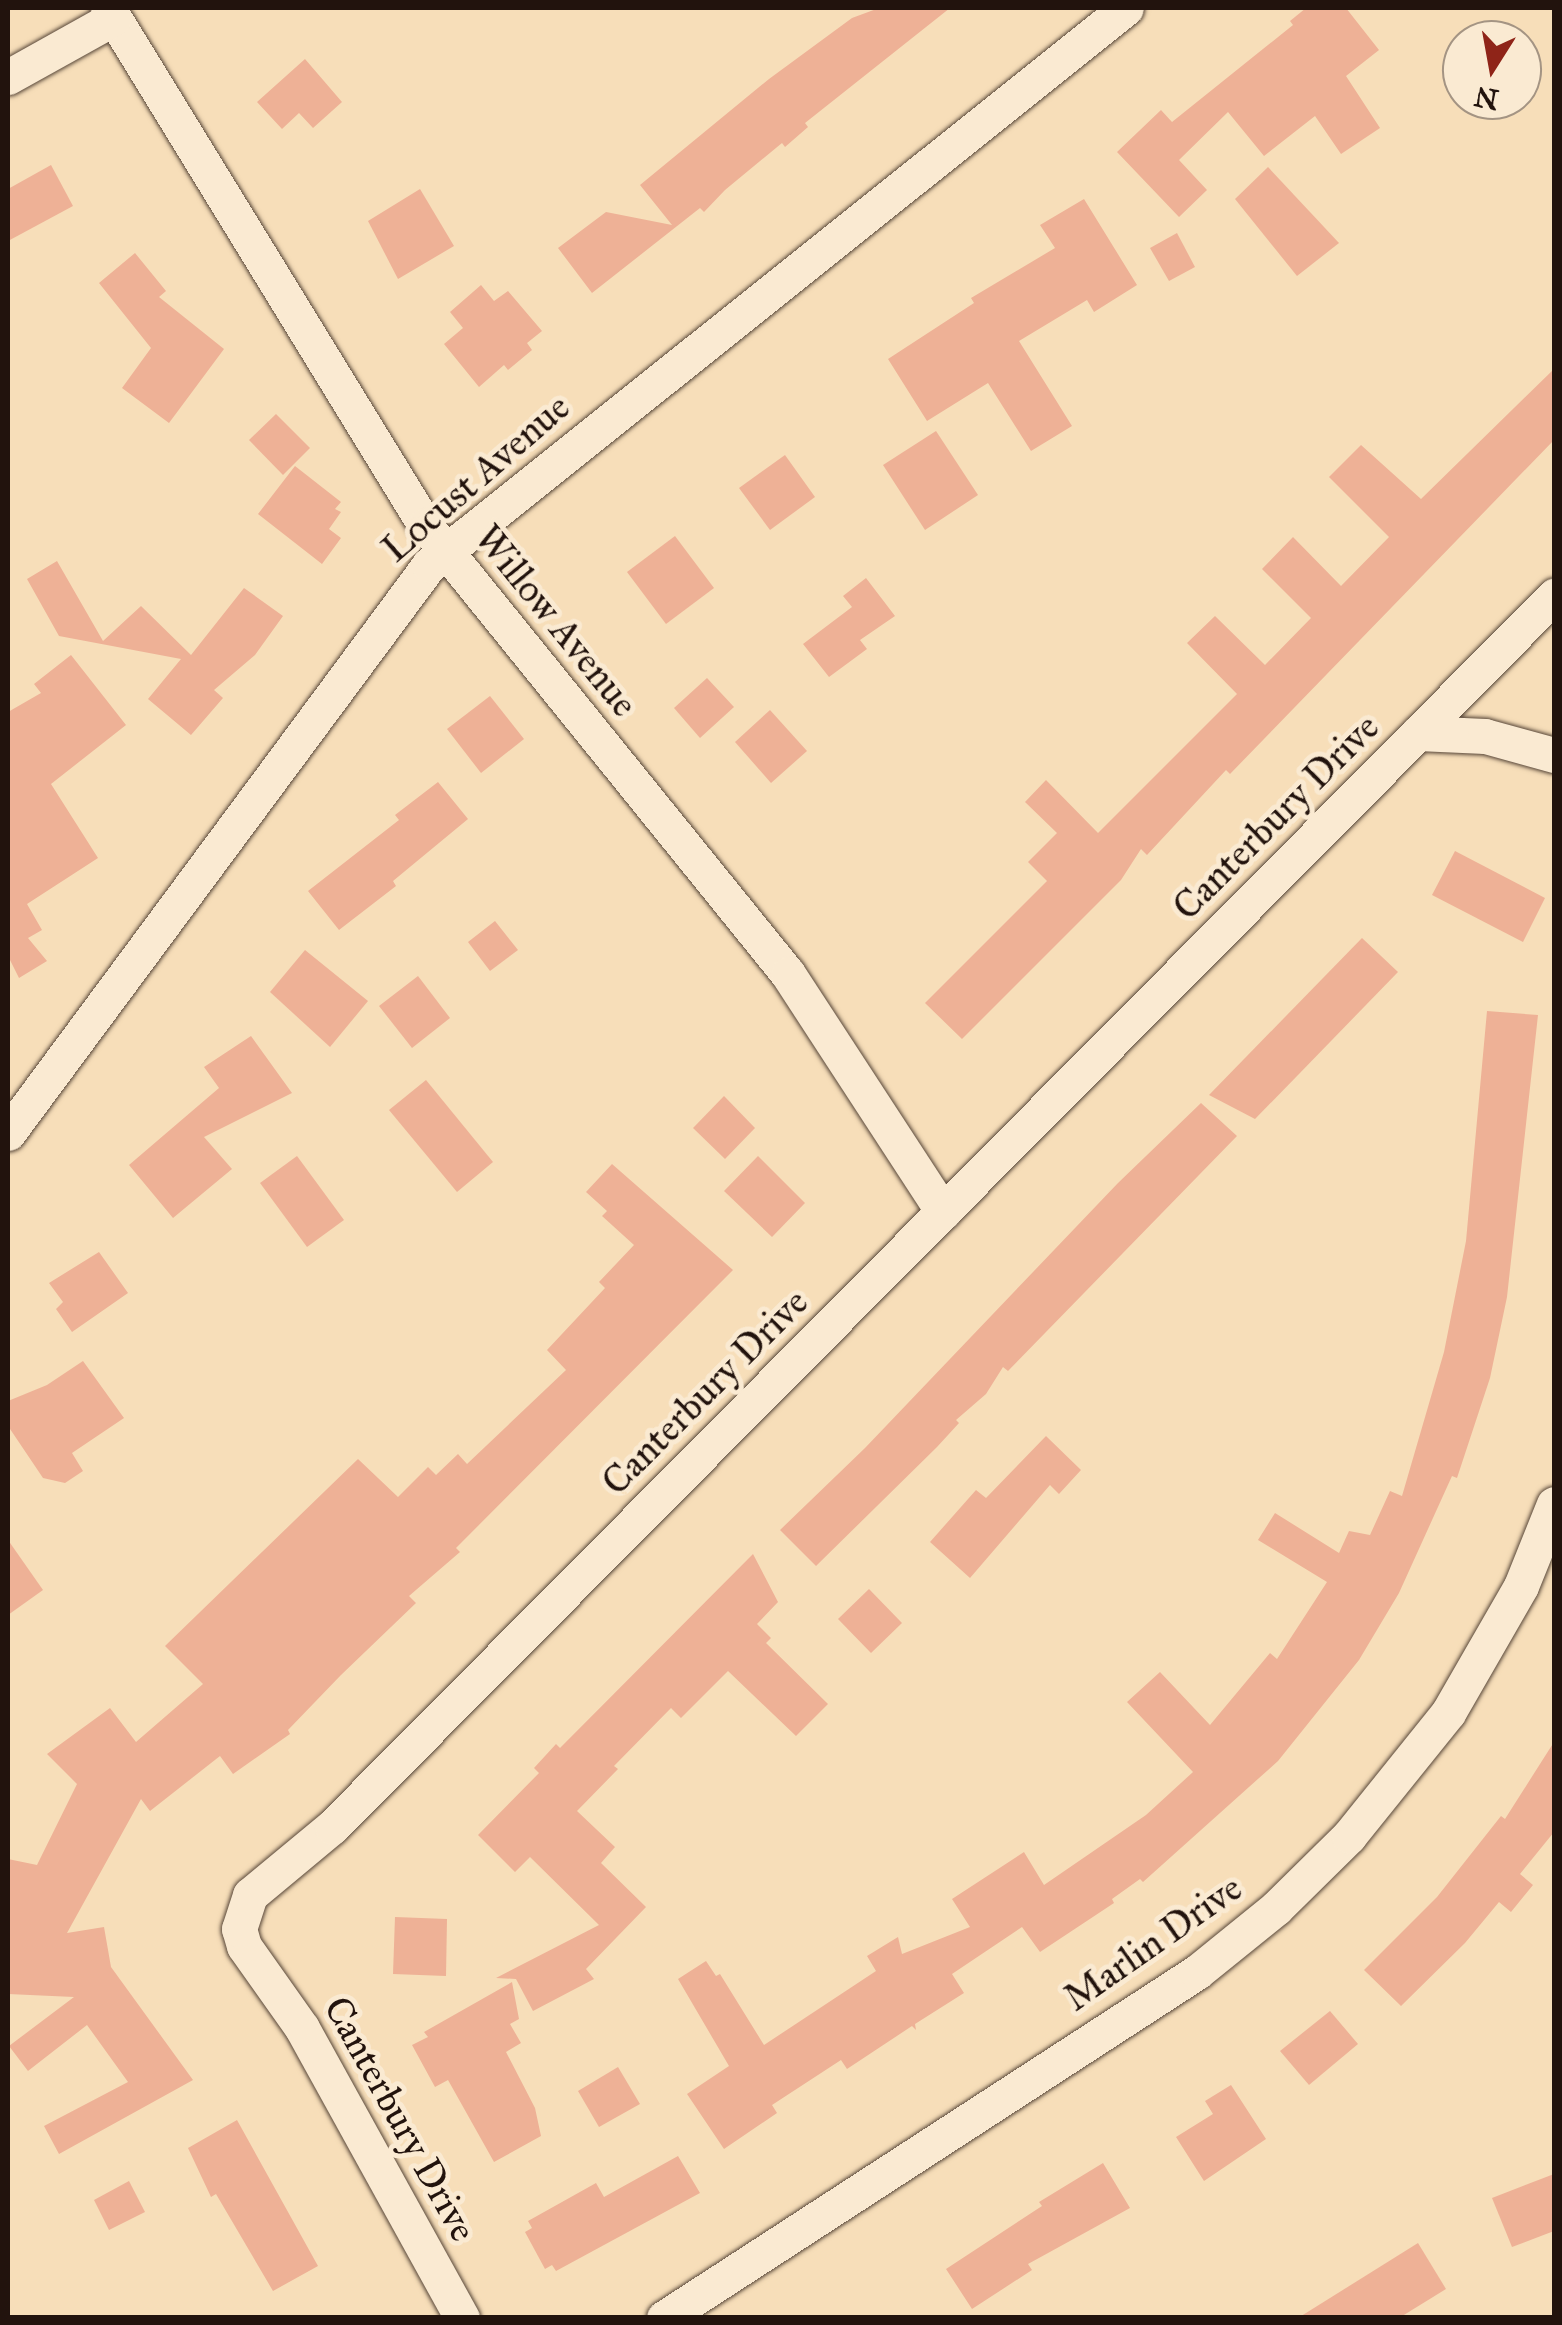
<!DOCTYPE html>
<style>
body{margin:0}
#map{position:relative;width:1562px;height:2325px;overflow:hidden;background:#f7deb9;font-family:"IM FELL Great Primer",serif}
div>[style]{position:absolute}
.building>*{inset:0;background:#eeb196}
.roads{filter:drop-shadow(0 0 2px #574638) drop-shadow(0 0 2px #574638)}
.minor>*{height:35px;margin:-17.5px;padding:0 17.5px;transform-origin:17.5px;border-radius:17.5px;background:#faead2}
span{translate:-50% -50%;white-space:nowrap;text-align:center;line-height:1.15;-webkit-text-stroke:10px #faead2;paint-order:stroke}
.street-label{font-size:38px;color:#22130d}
.frame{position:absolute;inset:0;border:10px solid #22130d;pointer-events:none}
.north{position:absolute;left:1442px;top:20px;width:100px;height:100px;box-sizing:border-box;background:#faead2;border:2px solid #a49483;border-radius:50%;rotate:191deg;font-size:28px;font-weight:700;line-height:40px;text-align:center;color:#22130d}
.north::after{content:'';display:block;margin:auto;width:35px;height:45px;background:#8f2418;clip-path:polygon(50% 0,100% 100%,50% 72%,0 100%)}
</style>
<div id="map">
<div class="building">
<div style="clip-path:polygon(879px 8px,950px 8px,805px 123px,808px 127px,785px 147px,782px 143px,725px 190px,704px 212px,700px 208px,592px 293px,558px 248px,606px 212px,672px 225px,640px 185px,769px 79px,852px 18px)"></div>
<div style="clip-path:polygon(1306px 8px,1346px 8px,1379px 50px,1346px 76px,1380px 128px,1341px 154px,1315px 116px,1264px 156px,1228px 112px,1179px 160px,1207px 190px,1179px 217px,1117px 152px,1161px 110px,1172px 122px,1293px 25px,1290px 21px)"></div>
<div style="clip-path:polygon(305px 59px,342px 102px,313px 128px,299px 113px,282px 129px,257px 102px)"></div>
<div style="clip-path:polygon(51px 165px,73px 206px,8px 241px,8px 189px)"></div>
<div style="clip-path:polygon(1268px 167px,1339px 243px,1297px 276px,1235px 199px)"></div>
<div style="clip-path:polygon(420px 189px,454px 246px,398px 279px,368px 221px)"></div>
<div style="clip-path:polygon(1084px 199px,1137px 285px,1094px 312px,1087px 300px,1019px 341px,1072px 426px,1031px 451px,988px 383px,927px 421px,888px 359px,974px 303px,971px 298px,1055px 248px,1040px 225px)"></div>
<div style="clip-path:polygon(1177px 233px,1195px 267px,1169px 281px,1150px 248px)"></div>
<div style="clip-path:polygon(135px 253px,166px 291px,159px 297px,224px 349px,169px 423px,122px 388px,151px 348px,99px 283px)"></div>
<div style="clip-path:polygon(481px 285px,494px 301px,508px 291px,542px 331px,527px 343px,532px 350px,508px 370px,504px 365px,479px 387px,444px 344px,463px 328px,450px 312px)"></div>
<div style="clip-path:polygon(1554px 369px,1554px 440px,1230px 774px,1226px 770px,1147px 855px,1141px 849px,1121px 880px,962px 1039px,925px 1003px,1047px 881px,1028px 862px,1057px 833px,1025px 802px,1046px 780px,1098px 833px,1237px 694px,1187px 643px,1215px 616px,1265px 665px,1311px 618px,1262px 569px,1293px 537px,1341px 586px,1389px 537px,1329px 477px,1361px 445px,1421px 499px)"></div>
<div style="clip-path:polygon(276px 414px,310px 448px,283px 475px,249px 440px)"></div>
<div style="clip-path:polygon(936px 431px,978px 495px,925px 530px,883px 465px)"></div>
<div style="clip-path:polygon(785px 455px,815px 497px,770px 530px,739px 488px)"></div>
<div style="clip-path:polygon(295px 466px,341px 502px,335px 509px,341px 512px,329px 529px,341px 538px,322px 564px,258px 514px)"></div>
<div style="clip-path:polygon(675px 536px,714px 588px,666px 624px,627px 572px)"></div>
<div style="clip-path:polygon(57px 561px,103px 641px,141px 606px,191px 655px,244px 588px,283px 616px,255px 655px,214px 690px,223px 698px,191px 735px,148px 699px,181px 659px,59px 636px,27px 579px)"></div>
<div style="clip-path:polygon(866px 578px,895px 616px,860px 640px,867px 649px,829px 677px,803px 644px,852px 607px,843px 596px)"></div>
<div style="clip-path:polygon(71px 655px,126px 725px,51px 784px,98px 858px,27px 904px,42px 930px,28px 938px,47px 961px,19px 978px,8px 956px,8px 712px,41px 693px,34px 684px)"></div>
<div style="clip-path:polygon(707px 678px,734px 707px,700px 738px,674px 708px)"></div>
<div style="clip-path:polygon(490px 696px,524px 739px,481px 773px,447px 729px)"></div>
<div style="clip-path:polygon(770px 710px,807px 751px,771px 783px,735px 742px)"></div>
<div style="clip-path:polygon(438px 782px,468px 819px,393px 881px,396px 886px,339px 930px,308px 891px,399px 820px,395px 815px)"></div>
<div style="clip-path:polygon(1455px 851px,1545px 898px,1523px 942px,1432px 895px)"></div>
<div style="clip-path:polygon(495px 921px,518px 950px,490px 971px,468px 942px)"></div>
<div style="clip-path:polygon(1362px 938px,1398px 972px,1298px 1075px,1255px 1119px,1209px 1095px)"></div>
<div style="clip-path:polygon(305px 950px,368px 1001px,330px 1047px,270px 992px)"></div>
<div style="clip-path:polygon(418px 976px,450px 1018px,412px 1048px,379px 1006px)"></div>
<div style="clip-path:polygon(1487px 1011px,1538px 1015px,1507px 1297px,1490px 1378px,1457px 1478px,1452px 1476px,1399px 1593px,1359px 1660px,1278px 1761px,1143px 1882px,1140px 1879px,1112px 1899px,1114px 1903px,1040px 1952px,1022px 1927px,952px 1974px,964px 1993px,915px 2024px,916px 2030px,912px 2026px,847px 2069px,841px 2060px,772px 2105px,777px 2113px,724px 2149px,687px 2094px,729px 2066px,678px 1979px,706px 1961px,716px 1976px,720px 1974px,764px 2045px,876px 1971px,867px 1956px,898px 1937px,902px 1954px,970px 1927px,952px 1899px,1024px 1852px,1044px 1885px,1146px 1815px,1193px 1772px,1127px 1702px,1160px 1672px,1210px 1725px,1270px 1653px,1277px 1659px,1327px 1582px,1258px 1540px,1275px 1513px,1339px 1553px,1349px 1531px,1370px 1535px,1390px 1491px,1402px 1496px,1444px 1352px,1466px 1241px)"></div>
<div style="clip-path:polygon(251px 1036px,292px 1093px,204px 1137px,232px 1169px,173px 1218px,129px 1165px,219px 1088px,204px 1067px)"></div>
<div style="clip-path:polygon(426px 1080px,493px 1162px,457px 1192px,389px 1110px)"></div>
<div style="clip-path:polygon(724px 1096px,755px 1128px,725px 1159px,693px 1128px)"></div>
<div style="clip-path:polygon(1201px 1103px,1237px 1136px,1008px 1371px,1003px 1367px,986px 1394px,956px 1420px,959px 1423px,937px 1447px,816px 1566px,780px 1530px,865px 1448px,1118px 1183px)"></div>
<div style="clip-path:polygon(297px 1156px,344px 1220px,307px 1247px,260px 1183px)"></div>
<div style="clip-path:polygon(758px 1156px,805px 1203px,772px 1237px,724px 1191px)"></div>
<div style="clip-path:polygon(612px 1164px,733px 1270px,456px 1548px,460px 1552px,409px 1596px,416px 1603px,341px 1675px,288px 1730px,290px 1734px,233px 1774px,220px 1756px,150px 1811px,141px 1799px,67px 1933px,104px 1927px,111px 1967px,193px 2080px,59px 2154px,44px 2126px,128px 2082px,87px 2025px,28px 2071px,9px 2046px,74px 1997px,8px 1994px,8px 1859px,37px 1865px,77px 1784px,47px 1754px,110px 1708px,136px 1742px,203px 1684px,165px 1646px,358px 1459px,398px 1497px,428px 1467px,436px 1475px,458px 1454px,467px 1464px,566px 1370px,547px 1350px,605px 1288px,599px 1282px,634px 1245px,602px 1216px,607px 1211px,586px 1192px)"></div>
<div style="clip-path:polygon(99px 1252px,128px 1293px,72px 1332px,56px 1309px,63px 1302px,49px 1283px)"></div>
<div style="clip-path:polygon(83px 1361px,124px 1418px,72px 1453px,83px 1471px,65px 1483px,43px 1478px,8px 1426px,8px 1401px,47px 1385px)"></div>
<div style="clip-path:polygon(1046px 1436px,1081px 1470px,1059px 1494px,1050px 1485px,970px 1578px,930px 1542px,976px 1490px,986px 1498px)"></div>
<div style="clip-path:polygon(8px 1540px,43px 1590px,8px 1615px)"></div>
<div style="clip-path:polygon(753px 1554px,778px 1602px,757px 1624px,771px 1638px,766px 1643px,828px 1704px,796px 1736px,728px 1671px,681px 1718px,671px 1708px,614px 1766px,618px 1769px,577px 1811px,615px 1847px,601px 1863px,646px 1907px,586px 1969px,594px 1979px,533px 2011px,516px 1979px,496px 1978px,599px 1925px,530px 1857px,515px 1872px,478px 1835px,539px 1773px,534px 1768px,556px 1744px,560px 1748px)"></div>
<div style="clip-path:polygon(869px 1589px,902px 1623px,871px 1653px,838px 1619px)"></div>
<div style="clip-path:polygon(1554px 1742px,1554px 1832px,1520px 1874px,1533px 1885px,1511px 1912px,1499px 1902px,1465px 1943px,1401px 2006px,1364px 1970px,1437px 1897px,1501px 1816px,1505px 1819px)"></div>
<div style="clip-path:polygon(395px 1917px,447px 1919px,446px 1976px,393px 1974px)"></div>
<div style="clip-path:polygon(512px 1982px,519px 2019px,510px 2024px,521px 2043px,506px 2052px,535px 2108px,541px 2136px,494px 2162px,448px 2080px,435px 2087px,412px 2045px,428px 2037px,424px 2032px)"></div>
<div style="clip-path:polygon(1330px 2011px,1358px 2044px,1309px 2085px,1280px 2051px)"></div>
<div style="clip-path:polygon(618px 2067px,640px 2104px,599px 2127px,578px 2091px)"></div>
<div style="clip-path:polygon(1231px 2085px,1266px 2139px,1204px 2181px,1176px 2137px,1213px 2114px,1205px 2101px)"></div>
<div style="clip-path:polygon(237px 2120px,318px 2266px,273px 2291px,216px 2194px,211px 2197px,188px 2148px)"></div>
<div style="clip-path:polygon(678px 2156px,700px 2193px,556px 2271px,552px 2265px,545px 2269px,525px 2232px,532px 2228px,528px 2221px,596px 2183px,604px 2197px)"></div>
<div style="clip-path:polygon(1103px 2163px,1130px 2208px,1028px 2264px,1032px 2270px,972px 2309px,946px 2269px,1042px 2206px,1039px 2202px)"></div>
<div style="clip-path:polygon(1554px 2174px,1554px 2231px,1512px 2247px,1492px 2198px)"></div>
<div style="clip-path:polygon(129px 2181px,145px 2212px,109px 2230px,94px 2200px)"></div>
<div style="clip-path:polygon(1418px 2243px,1446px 2289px,1399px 2318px,1298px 2318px)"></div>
</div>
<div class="roads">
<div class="minor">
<div style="left:108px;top:8px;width:606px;rotate:58.49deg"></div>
<div style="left:425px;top:525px;width:577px;rotate:51.05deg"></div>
<div style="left:788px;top:974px;width:284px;rotate:56.9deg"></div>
<div style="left:8px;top:77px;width:121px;rotate:-29.1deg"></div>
<div style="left:1418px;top:733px;width:67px;rotate:2.6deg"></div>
<div style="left:1485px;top:736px;width:72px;rotate:15.4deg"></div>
<div style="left:8px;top:1133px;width:707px;rotate:-53.45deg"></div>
<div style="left:429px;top:565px;width:892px;rotate:-38.63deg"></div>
<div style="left:462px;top:2318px;width:331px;rotate:-118.9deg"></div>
<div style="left:302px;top:2028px;width:100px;rotate:-125.3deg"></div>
<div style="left:244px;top:1946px;width:18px;rotate:-106deg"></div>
<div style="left:239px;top:1929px;width:36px;rotate:-72deg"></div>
<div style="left:250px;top:1895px;width:107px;rotate:-39.7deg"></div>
<div style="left:332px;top:1827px;width:1735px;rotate:-45.21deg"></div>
<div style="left:664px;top:2318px;width:635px;rotate:-32.99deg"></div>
<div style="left:1197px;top:1972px;width:102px;rotate:-39deg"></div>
<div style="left:1276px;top:1908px;width:103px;rotate:-44.6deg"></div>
<div style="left:1349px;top:1836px;width:158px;rotate:-51.2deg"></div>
<div style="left:1448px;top:1713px;width:146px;rotate:-60.1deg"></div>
<div style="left:1521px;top:1586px;width:88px;rotate:-68.1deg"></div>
</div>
</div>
<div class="street-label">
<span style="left:476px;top:478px;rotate:-41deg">Locust Avenue</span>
<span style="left:556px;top:621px;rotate:51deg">Willow Avenue</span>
<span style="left:1276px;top:817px;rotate:-45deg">Canterbury Drive</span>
<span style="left:705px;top:1392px;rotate:-45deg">Canterbury Drive</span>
<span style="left:1153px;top:1943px;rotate:-35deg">Marlin Drive</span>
<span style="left:400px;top:2119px;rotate:61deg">Canterbury Drive</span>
</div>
<div class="frame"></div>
<div class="north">N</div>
</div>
